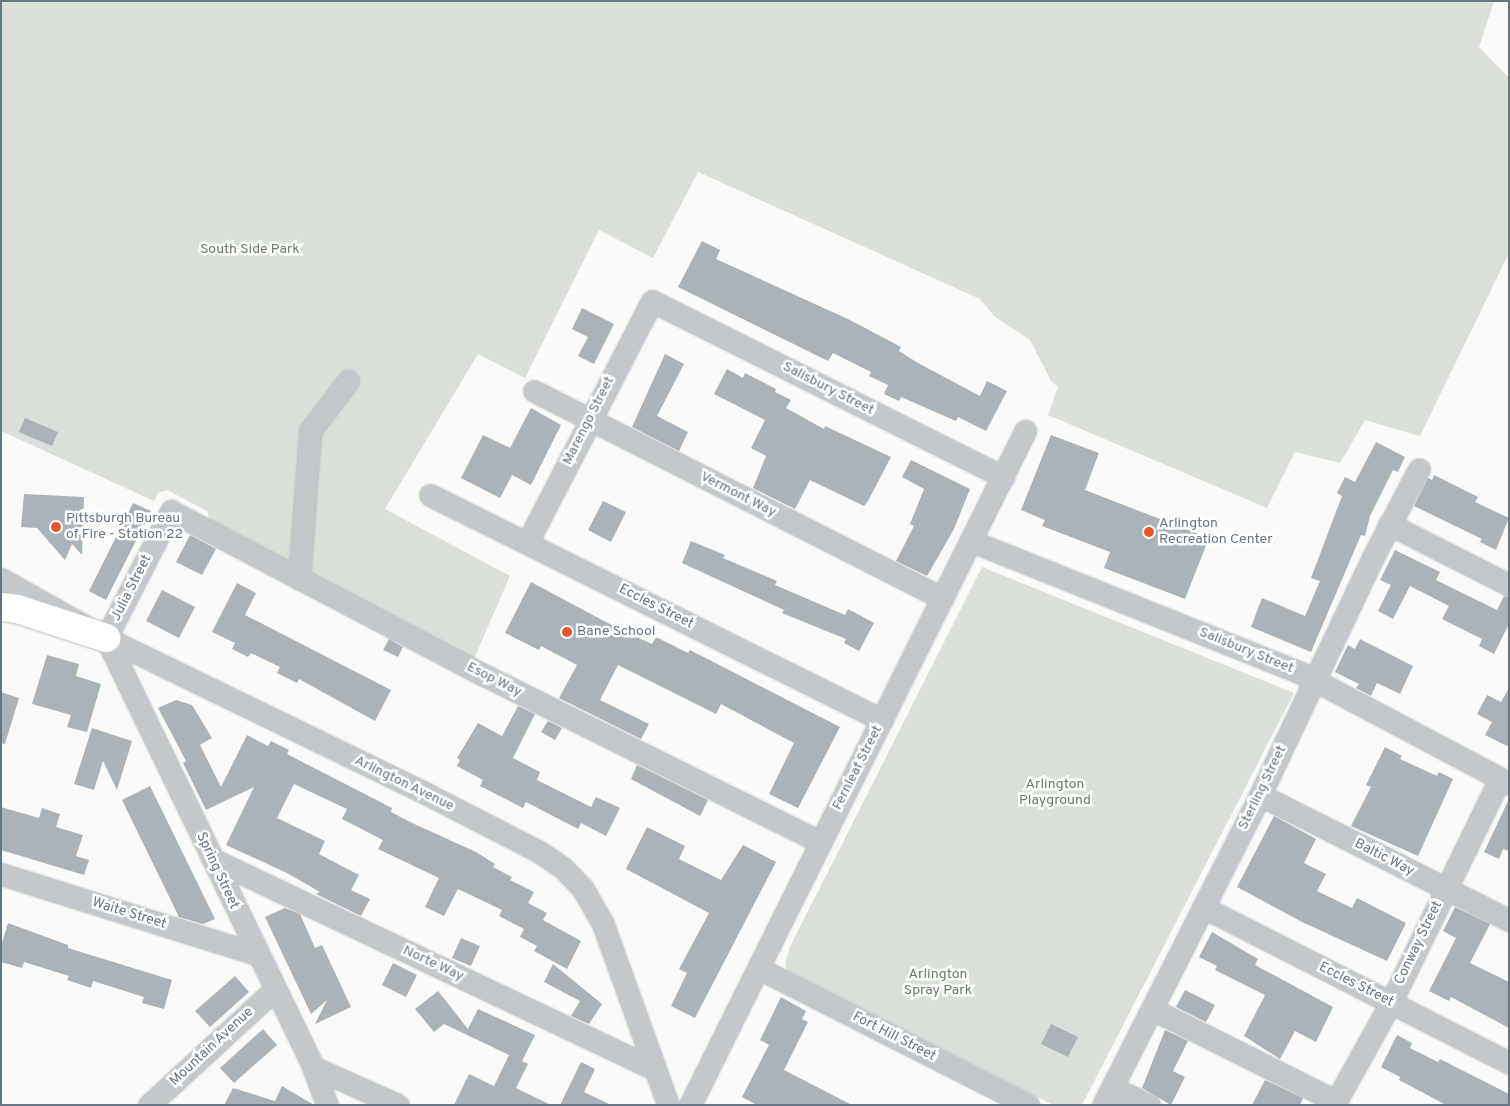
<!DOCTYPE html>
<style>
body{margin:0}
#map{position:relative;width:1510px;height:1106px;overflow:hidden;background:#fafaf8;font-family:Overpass,sans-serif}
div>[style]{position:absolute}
.green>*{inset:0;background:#dadfd7}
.building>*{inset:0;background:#aab3b9}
.roads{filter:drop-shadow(0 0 1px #b5babe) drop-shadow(0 0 1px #b5babe)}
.minor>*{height:21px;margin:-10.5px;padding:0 10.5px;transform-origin:10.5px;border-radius:10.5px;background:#c3c8cc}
.major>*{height:28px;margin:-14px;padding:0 14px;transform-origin:14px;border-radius:14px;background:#fff}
.dots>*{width:14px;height:14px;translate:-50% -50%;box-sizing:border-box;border:2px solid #fff;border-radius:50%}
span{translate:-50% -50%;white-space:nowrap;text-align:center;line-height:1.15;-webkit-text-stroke:5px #fff;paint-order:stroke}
.park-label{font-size:14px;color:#687a64}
.street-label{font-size:14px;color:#657683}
.poi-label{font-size:14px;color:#657683}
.left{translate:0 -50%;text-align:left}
.frame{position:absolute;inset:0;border:2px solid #657683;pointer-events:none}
</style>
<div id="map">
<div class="green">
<div style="clip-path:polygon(1px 1px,1494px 1px,1479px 47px,1509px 78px,1509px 253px,1420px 436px,1365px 420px,1340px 463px,1295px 452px,1267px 508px,1048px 415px,1058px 387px,1051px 381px,1030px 340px,995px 317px,980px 299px,698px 172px,653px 258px,599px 230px,525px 378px,478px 354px,385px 509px,510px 576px,473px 661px,210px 520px,207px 511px,167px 490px,158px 493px,154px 501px,1px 431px)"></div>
<div style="clip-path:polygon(982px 567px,1294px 693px,1082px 1105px,1053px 1105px,787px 971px,785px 963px,790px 947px)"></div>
</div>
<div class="building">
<div style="clip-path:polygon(702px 241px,720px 250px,716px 259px,850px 320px,901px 347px,899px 351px,918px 363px,980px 396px,987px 381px,1007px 391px,986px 431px,958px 417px,956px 421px,901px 397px,899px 401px,884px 394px,888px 385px,869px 376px,871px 372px,833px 353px,828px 361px,678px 287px)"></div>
<div style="clip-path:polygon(582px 308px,614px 324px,594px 364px,578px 356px,588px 337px,572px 329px)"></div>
<div style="clip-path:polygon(665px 354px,684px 364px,657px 416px,688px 432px,679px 451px,632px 427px)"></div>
<div style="clip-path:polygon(727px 369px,743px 378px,745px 373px,776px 389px,775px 392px,791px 400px,786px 408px,824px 429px,825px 426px,891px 457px,868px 501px,864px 506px,810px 480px,795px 509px,753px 488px,766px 456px,751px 448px,765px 420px,714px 394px)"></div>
<div style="clip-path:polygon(531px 408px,561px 425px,531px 485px,512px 475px,500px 498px,461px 478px,483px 435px,510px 448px)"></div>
<div style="clip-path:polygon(25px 418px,58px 432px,52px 446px,19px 432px)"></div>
<div style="clip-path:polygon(1051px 435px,1099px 453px,1085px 490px,1209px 538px,1185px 599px,1104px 568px,1110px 552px,1042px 526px,1045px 520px,1021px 510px)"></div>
<div style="clip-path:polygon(1376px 442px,1405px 457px,1398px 472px,1393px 470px,1370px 516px,1365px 536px,1361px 535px,1311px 652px,1251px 627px,1262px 598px,1305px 616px,1320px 581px,1311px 578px,1342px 496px,1337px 493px,1345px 477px,1355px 482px)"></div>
<div style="clip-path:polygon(911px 460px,970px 489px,954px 529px,927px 576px,896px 561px,914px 526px,910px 524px,924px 489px,902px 477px)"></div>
<div style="clip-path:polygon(1434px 475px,1478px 497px,1475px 502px,1509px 518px,1496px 550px,1480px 542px,1482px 539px,1414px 506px,1428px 478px,1432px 480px)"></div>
<div style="clip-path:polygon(24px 494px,84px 497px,82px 555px,72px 544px,65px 560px,37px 528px,21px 527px)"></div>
<div style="clip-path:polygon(603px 501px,626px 512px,611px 542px,588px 530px)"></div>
<div style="clip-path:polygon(133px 503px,151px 511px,106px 600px,89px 591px)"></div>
<div style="clip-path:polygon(190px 535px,216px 549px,202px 575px,176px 562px)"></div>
<div style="clip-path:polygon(691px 541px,725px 555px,723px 558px,777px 581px,775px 585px,845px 615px,848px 609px,874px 623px,859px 651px,844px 643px,846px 639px,782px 613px,784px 610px,682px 563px)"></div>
<div style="clip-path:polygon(1395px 550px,1440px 572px,1436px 580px,1497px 610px,1504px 596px,1509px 597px,1509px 624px,1494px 654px,1479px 646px,1482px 639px,1442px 619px,1449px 606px,1410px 586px,1393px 619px,1378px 611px,1391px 585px,1380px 580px)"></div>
<div style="clip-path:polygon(531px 582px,621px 630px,652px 644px,656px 637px,688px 653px,690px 650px,840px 727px,798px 808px,769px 794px,794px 743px,721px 704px,716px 714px,618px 665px,600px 700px,649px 724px,641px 739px,559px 698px,577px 665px,541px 646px,539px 650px,505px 633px)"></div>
<div style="clip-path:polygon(237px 583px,256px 593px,245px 615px,391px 690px,375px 721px,299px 679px,297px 683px,277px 673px,280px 667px,251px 653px,248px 657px,232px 649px,235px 643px,212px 632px)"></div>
<div style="clip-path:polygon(162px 590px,195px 607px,179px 638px,146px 621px)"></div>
<div style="clip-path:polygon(389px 639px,403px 647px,398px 657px,383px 650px)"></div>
<div style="clip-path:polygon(1360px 639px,1413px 666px,1400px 694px,1377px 683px,1371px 696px,1356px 688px,1359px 684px,1335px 672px,1348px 645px,1355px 649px)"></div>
<div style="clip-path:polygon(47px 655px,79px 664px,76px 676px,101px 684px,87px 732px,67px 727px,71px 715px,32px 704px)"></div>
<div style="clip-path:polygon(1509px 688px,1509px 747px,1485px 735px,1492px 722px,1477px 714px,1487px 695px,1501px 702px)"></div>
<div style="clip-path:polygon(1px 692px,19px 698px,5px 744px,1px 743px)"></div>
<div style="clip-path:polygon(176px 700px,192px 705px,212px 738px,200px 745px,221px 787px,247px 735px,268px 746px,271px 741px,289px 750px,287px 754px,392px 808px,391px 812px,410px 822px,476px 852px,495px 864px,493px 867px,512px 877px,510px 880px,534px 892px,528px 903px,547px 913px,543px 920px,581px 941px,567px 969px,534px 951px,537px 946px,520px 937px,524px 929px,499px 916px,502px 910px,458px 889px,444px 916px,425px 907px,439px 878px,378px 849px,383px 840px,342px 819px,347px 809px,294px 784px,277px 818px,325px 841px,319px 854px,359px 875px,351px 890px,370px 899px,361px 916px,316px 894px,320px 892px,287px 873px,226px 845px,254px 787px,206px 810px,183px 763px,186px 761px,158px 708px)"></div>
<div style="clip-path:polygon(518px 706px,535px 714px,513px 758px,540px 772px,537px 780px,591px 807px,596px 797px,620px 808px,606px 836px,581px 823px,578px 829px,526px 802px,523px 808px,480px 786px,483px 780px,457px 766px,460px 760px,457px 758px,478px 723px,502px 736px)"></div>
<div style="clip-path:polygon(548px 721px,562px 728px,555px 740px,541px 732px)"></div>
<div style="clip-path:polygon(92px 728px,132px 741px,117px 790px,103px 761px,94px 790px,74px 784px)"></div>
<div style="clip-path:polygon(1385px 747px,1402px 756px,1400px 759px,1437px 776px,1439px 772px,1453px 779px,1418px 856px,1351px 826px,1371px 787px,1366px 785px)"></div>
<div style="clip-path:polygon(637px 765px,708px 800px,700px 816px,631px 779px)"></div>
<div style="clip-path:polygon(150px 786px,215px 919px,203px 924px,179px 917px,122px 800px)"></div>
<div style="clip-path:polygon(1509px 799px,1509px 851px,1503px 849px,1499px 859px,1484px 852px)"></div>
<div style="clip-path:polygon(1px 807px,39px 818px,42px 808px,60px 814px,56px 827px,83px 835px,76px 856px,89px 860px,84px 875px,1px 850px)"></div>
<div style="clip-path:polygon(1274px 816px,1316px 839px,1304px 863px,1326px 874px,1317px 891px,1352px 908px,1357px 898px,1406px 923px,1387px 961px,1302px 922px,1237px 887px)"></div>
<div style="clip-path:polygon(647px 827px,685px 846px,679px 859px,721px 880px,743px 845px,776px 862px,695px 1018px,671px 1006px,687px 973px,679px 969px,709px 913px,626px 869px)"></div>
<div style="clip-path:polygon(1455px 907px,1490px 924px,1470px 963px,1509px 982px,1509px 1028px,1451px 997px,1449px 1001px,1429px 991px,1456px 938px,1443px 931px)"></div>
<div style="clip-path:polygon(285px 908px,300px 914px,315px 948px,322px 945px,351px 1007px,315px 1024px,327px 1000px,311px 1014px,265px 917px)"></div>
<div style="clip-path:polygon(8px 923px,68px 945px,68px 948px,172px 980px,164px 1009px,142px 1003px,144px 997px,93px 981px,91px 988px,67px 980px,69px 976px,24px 962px,22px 968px,1px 962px,1px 946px)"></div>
<div style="clip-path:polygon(1212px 932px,1258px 959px,1255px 965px,1333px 1007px,1316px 1042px,1295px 1031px,1280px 1059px,1244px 1036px,1265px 995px,1215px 970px,1217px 966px,1199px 957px)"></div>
<div style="clip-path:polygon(461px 938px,480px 946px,471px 966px,452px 958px)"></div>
<div style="clip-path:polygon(393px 963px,417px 975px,406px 997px,382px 985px)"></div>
<div style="clip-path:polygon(553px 964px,602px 1004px,589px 1024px,571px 1016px,580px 1001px,544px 982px)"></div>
<div style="clip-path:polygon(235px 976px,249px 992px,210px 1027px,195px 1011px)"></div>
<div style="clip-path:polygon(1185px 990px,1215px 1005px,1206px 1022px,1176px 1007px)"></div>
<div style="clip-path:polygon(438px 991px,468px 1029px,478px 1009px,535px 1035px,522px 1061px,528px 1064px,516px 1088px,551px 1105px,454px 1105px,469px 1074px,494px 1086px,509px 1055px,444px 1024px,434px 1032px,415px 1009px)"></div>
<div style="clip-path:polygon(781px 997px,806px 1011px,802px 1019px,808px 1022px,784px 1070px,852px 1105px,757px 1105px,742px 1097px,769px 1045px,760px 1040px)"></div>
<div style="clip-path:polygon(1051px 1024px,1078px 1037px,1068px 1057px,1041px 1044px)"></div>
<div style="clip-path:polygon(263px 1029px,277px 1045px,234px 1083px,220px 1068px)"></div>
<div style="clip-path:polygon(1165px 1030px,1188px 1041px,1173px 1071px,1185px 1077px,1171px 1105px,1142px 1088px)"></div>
<div style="clip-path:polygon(1397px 1035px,1412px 1043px,1410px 1048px,1438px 1062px,1440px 1059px,1509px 1094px,1509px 1105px,1446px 1105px,1399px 1080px,1400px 1077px,1381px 1067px)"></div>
<div style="clip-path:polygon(581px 1062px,595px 1069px,584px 1092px,611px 1105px,560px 1105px)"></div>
<div style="clip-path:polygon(1265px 1080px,1303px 1098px,1300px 1105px,1252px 1105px)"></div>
<div style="clip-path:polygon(282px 1086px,314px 1105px,224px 1105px,233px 1088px,275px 1101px)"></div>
</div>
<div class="roads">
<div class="minor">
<div style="left:534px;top:391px;width:458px;rotate:26.9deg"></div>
<div style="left:430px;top:495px;width:505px;rotate:26.46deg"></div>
<div style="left:1389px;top:524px;width:135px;rotate:26.9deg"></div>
<div style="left:971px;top:541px;width:353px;rotate:21.8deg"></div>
<div style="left:1299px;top:672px;width:238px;rotate:27.9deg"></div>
<div style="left:527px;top:543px;width:272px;rotate:-62.7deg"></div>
<div style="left:652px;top:301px;width:393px;rotate:26.6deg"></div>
<div style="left:1px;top:579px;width:120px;rotate:29.3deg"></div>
<div style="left:106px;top:638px;width:352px;rotate:25.9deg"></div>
<div style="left:423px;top:792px;width:129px;rotate:27.2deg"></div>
<div style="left:538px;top:851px;width:30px;rotate:34deg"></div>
<div style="left:563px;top:868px;width:29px;rotate:46deg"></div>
<div style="left:583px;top:889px;width:40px;rotate:60.3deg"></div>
<div style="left:603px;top:924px;width:192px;rotate:70.2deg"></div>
<div style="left:299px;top:579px;width:148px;rotate:-85.7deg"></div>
<div style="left:310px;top:431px;width:63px;rotate:-52.8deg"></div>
<div style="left:106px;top:638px;width:143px;rotate:-62.9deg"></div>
<div style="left:171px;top:511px;width:351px;rotate:27.7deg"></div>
<div style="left:482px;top:674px;width:377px;rotate:26.4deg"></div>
<div style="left:106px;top:638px;width:476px;rotate:64.2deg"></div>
<div style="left:313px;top:1067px;width:40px;rotate:69.8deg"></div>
<div style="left:1260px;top:795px;width:279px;rotate:26.7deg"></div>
<div style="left:212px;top:859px;width:489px;rotate:25.4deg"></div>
<div style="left:1px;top:874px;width:267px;rotate:17.4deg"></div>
<div style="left:1203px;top:907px;width:343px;rotate:27deg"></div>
<div style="left:760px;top:969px;width:301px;rotate:26.9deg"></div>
<div style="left:1152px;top:1009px;width:206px;rotate:26.6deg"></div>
<div style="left:313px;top:1067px;width:93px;rotate:24.1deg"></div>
<div style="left:1113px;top:1088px;width:40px;rotate:25deg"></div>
<div style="left:149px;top:1105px;width:171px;rotate:-42.6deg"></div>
<div style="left:690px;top:1105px;width:753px;rotate:-63.57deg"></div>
<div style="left:1103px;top:1105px;width:347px;rotate:-63.1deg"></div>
<div style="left:1260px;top:795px;width:263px;rotate:-64.6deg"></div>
<div style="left:1373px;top:557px;width:99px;rotate:-62.4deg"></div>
<div style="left:1334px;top:1105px;width:118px;rotate:-61deg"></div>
<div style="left:1391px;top:1002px;width:248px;rotate:-64deg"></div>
</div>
<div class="major">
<div style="left:1px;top:607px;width:16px;rotate:7deg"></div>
<div style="left:17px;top:609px;width:94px;rotate:18deg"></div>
</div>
</div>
<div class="dots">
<div style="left:56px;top:527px;background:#e4572e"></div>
<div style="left:1149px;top:532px;background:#e4572e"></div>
<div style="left:567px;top:632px;background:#e4572e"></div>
</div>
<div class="park-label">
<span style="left:250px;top:250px">South Side Park</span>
<span style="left:1055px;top:793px">Arlington<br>Playground</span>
<span style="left:938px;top:983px">Arlington<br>Spray Park</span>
</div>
<div class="street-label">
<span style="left:828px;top:389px;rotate:27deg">Salisbury Street</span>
<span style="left:589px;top:421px;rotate:-63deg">Marengo Street</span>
<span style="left:738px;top:495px;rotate:27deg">Vermont Way</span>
<span style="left:132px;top:588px;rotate:-63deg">Julia Street</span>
<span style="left:656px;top:607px;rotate:27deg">Eccles Street</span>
<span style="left:1246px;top:651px;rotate:22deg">Salisbury Street</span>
<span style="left:494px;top:680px;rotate:27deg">Esop Way</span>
<span style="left:858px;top:768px;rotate:-63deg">Fernleaf Street</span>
<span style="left:404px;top:784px;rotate:26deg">Arlington Avenue</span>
<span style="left:1263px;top:788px;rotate:-64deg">Sterling Street</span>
<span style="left:1384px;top:858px;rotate:27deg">Baltic Way</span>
<span style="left:217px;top:871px;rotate:65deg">Spring Street</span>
<span style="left:129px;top:914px;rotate:17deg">Waite Street</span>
<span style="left:1419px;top:943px;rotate:-64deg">Conway Street</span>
<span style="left:433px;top:964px;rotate:25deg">Norte Way</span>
<span style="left:1356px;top:985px;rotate:27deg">Eccles Street</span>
<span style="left:894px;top:1037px;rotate:27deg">Fort Hill Street</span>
<span style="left:212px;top:1047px;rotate:-43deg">Mountain Avenue</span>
</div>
<div class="poi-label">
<span class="left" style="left:66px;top:527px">Pittsburgh Bureau<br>of Fire - Station 22</span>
<span class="left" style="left:1159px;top:532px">Arlington<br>Recreation Center</span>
<span class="left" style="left:577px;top:632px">Bane School</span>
</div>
<div class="frame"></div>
</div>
